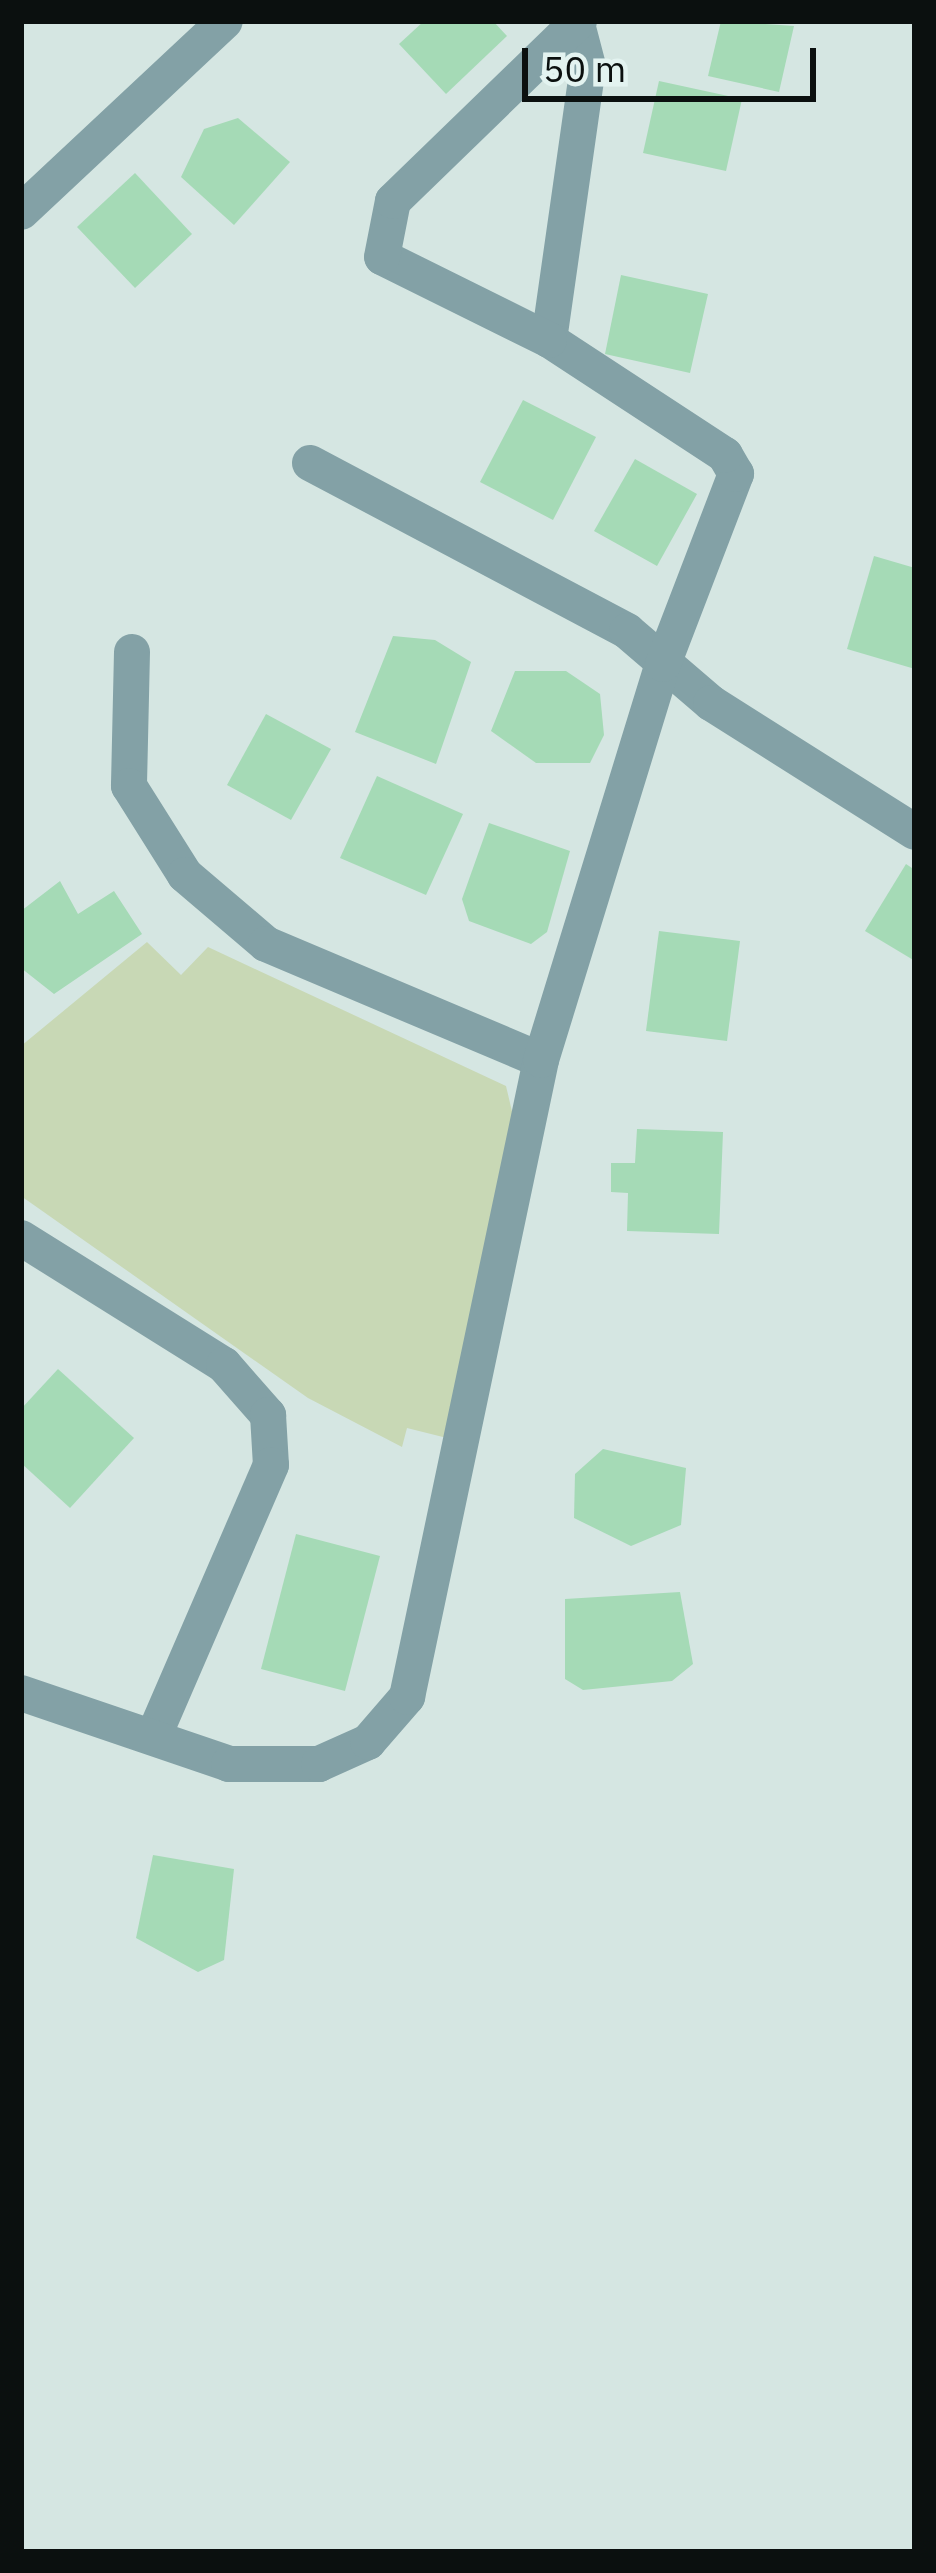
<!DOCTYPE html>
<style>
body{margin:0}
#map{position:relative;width:936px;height:2573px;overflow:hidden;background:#d5e6e2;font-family:"IBM Plex Sans",sans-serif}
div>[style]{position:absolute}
.green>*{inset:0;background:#c8d8b5}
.building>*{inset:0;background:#a5dab6}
.minor>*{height:36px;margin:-18px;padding:0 18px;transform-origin:18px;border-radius:18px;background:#83a1a6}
span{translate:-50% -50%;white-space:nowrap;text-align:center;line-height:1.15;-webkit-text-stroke:9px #e3f3f0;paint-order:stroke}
.frame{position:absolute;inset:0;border:24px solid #0b100f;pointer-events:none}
.scale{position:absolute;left:522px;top:48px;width:294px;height:54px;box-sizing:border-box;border:6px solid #0b100f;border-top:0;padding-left:15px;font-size:36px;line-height:42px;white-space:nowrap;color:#0b100f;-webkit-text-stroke:9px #e3f3f0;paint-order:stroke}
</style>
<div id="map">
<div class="green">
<div style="clip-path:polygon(147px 942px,181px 975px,208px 947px,506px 1086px,514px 1120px,447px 1438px,407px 1428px,402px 1447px,308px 1398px,21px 1196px,21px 1046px)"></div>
</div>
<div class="building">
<div style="clip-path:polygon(424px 21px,493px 21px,507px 36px,446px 94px,399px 44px)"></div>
<div style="clip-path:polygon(721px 21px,794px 26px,779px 92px,708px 76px)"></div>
<div style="clip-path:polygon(659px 81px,742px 99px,726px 171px,643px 153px)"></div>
<div style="clip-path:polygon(238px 118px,290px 162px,234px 225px,181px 177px,204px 129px)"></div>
<div style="clip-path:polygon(135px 173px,192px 234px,135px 288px,77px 227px)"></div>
<div style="clip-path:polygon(621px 275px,708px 294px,690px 373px,605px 354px)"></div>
<div style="clip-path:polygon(523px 400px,596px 437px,553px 520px,480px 482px)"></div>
<div style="clip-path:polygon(635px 459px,697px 494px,657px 566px,594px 531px)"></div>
<div style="clip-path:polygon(874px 556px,915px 568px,915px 669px,847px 649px)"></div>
<div style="clip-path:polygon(393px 636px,435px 640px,471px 662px,436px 764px,355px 732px)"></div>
<div style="clip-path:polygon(515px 671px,566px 671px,600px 694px,604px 735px,590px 763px,536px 763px,491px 731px)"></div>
<div style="clip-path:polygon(266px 714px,331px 749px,291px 820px,227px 785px)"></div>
<div style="clip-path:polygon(377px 776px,463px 814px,426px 895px,340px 858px)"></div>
<div style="clip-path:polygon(489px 823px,570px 851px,547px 932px,531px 944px,469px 921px,462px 899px)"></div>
<div style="clip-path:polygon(906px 864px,915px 870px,915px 961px,865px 931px)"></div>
<div style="clip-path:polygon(60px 881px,78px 914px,114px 891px,142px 934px,54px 994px,21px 968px,21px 911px)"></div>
<div style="clip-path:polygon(659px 931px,740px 941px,727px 1041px,646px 1031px)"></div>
<div style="clip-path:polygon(637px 1129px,723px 1132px,719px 1234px,627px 1231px,628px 1193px,611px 1192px,611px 1163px,635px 1163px)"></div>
<div style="clip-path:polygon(58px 1369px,134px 1438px,70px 1508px,21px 1463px,21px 1409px)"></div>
<div style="clip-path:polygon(603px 1449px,686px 1468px,681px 1525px,631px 1546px,574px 1518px,575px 1474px)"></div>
<div style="clip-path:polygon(296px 1534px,380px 1556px,345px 1691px,261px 1669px)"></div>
<div style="clip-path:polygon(680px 1592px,693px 1664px,672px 1681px,583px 1690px,565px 1679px,565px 1599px)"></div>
<div style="clip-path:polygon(153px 1855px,234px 1869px,224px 1960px,198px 1972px,136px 1938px)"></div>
</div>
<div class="minor">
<div style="left:21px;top:212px;width:279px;rotate:-43.1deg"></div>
<div style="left:549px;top:340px;width:277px;rotate:-81.9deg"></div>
<div style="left:588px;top:66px;width:43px;rotate:-104.7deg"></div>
<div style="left:310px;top:463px;width:359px;rotate:27.9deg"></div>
<div style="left:627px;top:631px;width:111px;rotate:40.6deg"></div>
<div style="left:711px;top:703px;width:241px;rotate:32.3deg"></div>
<div style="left:132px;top:652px;width:134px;rotate:91.3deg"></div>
<div style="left:129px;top:786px;width:105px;rotate:57.8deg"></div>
<div style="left:185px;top:875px;width:106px;rotate:40.4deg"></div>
<div style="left:266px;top:944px;width:298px;rotate:22.9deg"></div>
<div style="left:21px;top:1238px;width:239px;rotate:32deg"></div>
<div style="left:224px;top:1365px;width:67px;rotate:48.7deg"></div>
<div style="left:268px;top:1415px;width:50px;rotate:86.6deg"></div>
<div style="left:271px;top:1465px;width:295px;rotate:113.4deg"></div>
<div style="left:21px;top:1693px;width:220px;rotate:18.8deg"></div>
<div style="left:229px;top:1764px;width:90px"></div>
<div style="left:319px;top:1764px;width:54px;rotate:-24.2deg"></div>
<div style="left:368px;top:1742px;width:60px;rotate:-49.1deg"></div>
<div style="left:407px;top:1697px;width:651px;rotate:-78.12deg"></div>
<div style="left:541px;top:1060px;width:414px;rotate:-72.9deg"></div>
<div style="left:663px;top:664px;width:204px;rotate:-69deg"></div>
<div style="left:736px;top:474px;width:22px;rotate:-120deg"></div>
<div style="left:725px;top:455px;width:210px;rotate:-146.8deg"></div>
<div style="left:549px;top:340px;width:186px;rotate:-153.6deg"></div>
<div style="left:382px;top:257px;width:57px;rotate:-78.9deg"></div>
<div style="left:393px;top:201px;width:259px;rotate:-44.1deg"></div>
</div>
<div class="frame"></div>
<div class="scale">50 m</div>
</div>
